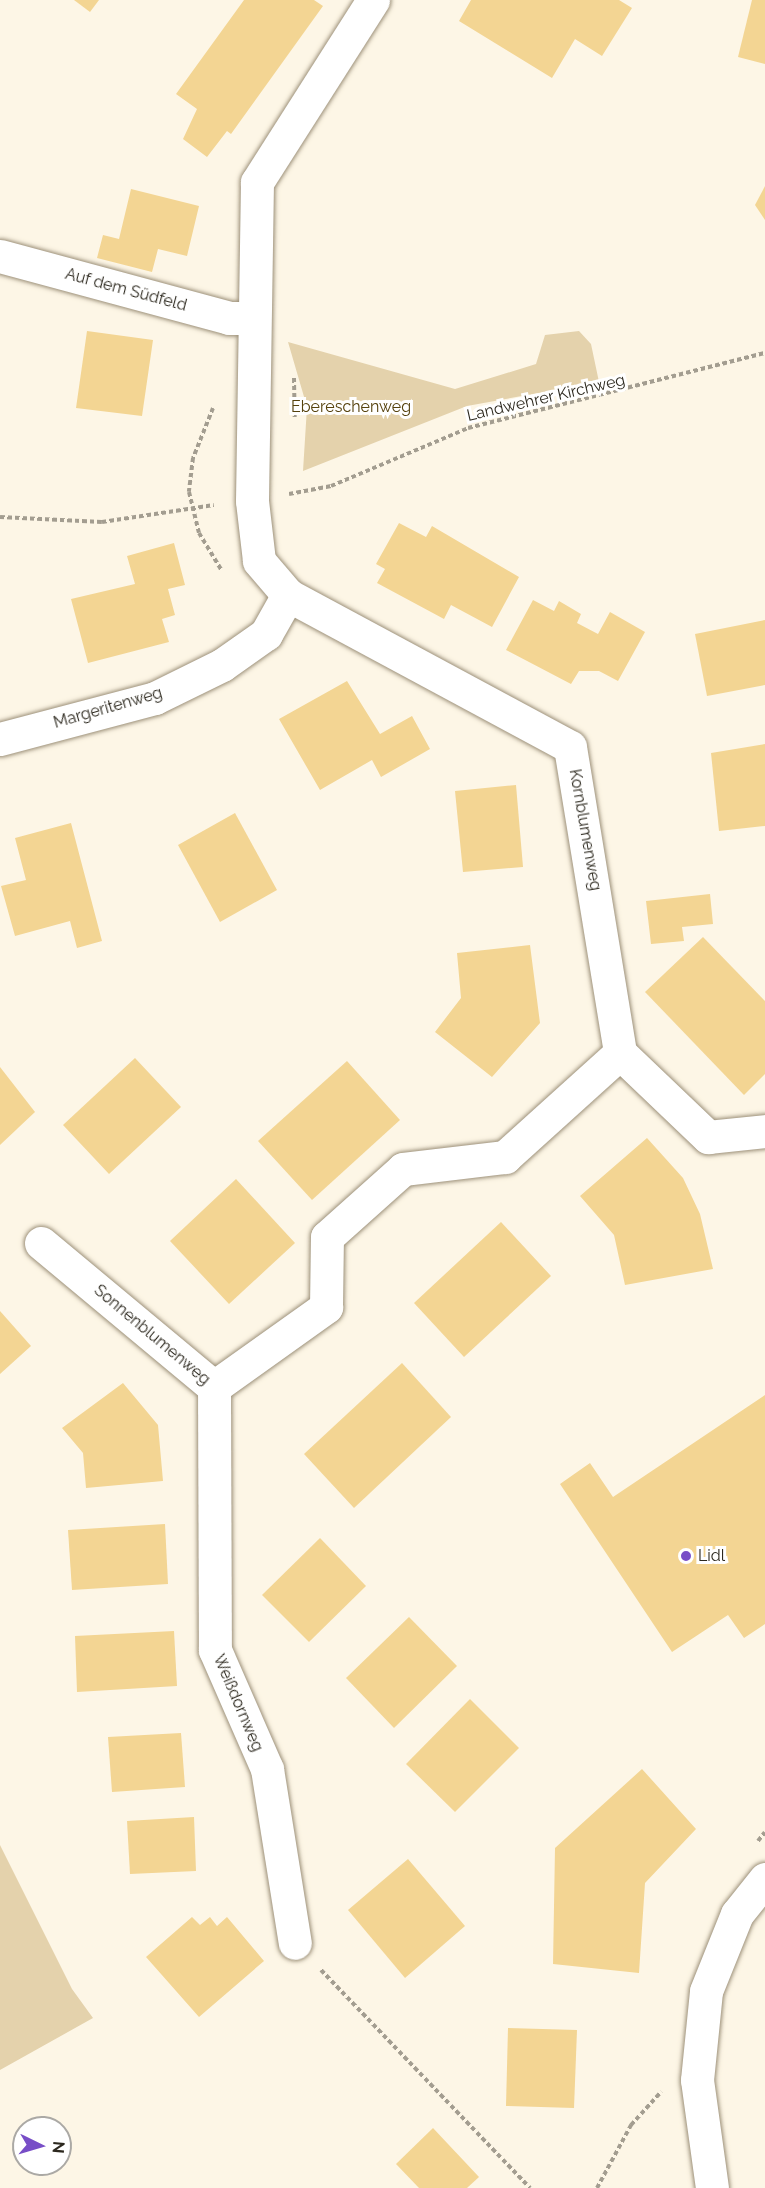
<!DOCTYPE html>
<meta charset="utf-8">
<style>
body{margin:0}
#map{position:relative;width:765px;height:2188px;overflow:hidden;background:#fdf6e6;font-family:Raleway,sans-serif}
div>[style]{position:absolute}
.green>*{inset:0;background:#e4d2ac}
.building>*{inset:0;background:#f3d593}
.path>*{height:4px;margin-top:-2px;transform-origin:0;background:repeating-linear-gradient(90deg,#a39d90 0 4.5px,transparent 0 7.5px)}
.roads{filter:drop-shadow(0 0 2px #9d917a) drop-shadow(0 0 2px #9d917a)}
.minor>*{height:33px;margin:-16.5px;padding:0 16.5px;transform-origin:16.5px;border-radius:16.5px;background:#fff}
.dots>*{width:16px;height:16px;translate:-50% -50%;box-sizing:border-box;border:3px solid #fff;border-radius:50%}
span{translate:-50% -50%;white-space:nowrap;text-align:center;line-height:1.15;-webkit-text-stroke:6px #fff;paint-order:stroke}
.street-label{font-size:16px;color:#2c281e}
.park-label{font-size:16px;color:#55410c}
.poi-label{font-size:16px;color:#2c281e}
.left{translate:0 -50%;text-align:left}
.north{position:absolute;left:12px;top:2116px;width:60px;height:60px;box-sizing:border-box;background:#fff;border:2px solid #aba9a5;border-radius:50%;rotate:95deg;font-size:16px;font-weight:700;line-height:24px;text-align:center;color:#2c281e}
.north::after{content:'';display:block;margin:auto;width:21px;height:27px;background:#784ec7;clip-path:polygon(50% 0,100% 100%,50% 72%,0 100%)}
</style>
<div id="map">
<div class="green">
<div style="clip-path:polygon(579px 331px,591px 344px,599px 382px,467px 406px,303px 471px,307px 407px,288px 342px,455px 389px,536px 364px,545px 335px)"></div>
<div style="clip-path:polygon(0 1845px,72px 1989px,93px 2018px,0 2070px)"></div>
</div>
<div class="building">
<div style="clip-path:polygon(74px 0,99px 0,90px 12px)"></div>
<div style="clip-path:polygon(244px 0,314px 0,323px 6px,231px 134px,227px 131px,207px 157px,183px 139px,197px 109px,176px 94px)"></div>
<div style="clip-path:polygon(471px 0,619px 0,632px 8px,602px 56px,575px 39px,552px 78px,459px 21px)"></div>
<div style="clip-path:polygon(752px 0,765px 0,765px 64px,738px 57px)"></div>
<div style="clip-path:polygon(765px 186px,765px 220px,755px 205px)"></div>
<div style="clip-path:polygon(131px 189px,199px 206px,187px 256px,158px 249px,152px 272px,97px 258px,103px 235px,119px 239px)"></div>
<div style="clip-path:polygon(87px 331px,153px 340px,142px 416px,76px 408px)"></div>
<div style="clip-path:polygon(399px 523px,426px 537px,432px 526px,519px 577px,492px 627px,451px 605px,444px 619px,377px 583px,385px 569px,376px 564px)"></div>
<div style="clip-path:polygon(174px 543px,185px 585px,168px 589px,175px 615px,162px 619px,169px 642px,88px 663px,71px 599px,135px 584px,127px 556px)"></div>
<div style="clip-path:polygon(533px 600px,554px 611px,559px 601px,581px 614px,577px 623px,598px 634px,610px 612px,645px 632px,618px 681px,599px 671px,579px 671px,571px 684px,506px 650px)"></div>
<div style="clip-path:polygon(765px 620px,765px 685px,707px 696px,695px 634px)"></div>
<div style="clip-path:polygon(347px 681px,380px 734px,412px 716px,430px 749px,381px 777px,372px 760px,320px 790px,279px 719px)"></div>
<div style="clip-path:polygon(765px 744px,765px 826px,719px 831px,711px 753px)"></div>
<div style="clip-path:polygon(516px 785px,523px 867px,463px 872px,455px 791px)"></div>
<div style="clip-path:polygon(235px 813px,277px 890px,220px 922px,178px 845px)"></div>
<div style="clip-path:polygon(71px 823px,102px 941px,77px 948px,70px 921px,15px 936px,1px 886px,26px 880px,15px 838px)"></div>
<div style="clip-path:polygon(710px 894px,713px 924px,682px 927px,684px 941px,651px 944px,646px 901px)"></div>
<div style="clip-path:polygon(703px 937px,765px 1001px,765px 1074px,744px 1095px,645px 992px)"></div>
<div style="clip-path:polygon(530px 945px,540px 1023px,492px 1077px,435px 1032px,461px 998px,457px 953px)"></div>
<div style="clip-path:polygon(135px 1058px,181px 1107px,109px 1174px,63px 1125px)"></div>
<div style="clip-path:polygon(347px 1061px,400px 1120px,312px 1200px,258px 1141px)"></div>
<div style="clip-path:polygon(0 1067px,35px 1112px,0 1145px)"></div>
<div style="clip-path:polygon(647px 1138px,683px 1178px,700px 1214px,713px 1269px,625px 1285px,614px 1235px,580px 1196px)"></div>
<div style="clip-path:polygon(236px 1179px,295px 1243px,229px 1304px,170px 1241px)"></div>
<div style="clip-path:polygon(501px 1222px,551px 1276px,464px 1357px,414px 1303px)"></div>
<div style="clip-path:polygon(0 1311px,31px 1346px,0 1374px)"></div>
<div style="clip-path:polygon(402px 1363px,451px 1417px,354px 1508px,304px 1454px)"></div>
<div style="clip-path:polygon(123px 1383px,158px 1425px,163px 1481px,86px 1488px,83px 1453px,62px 1428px)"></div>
<div style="clip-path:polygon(765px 1395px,765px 1624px,744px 1638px,728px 1615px,672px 1652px,560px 1484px,590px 1463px,613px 1497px)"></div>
<div style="clip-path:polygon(165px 1524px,168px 1584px,72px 1590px,68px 1530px)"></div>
<div style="clip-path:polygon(320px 1538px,366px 1586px,309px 1642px,262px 1595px)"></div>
<div style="clip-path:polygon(409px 1617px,457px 1666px,394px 1728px,346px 1678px)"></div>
<div style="clip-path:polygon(174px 1631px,177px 1686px,77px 1692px,75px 1636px)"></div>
<div style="clip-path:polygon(470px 1699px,519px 1748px,455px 1812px,406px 1764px)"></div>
<div style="clip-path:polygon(181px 1733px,185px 1787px,112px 1792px,108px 1737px)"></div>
<div style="clip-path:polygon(642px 1769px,696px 1829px,645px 1883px,639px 1973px,553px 1964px,555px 1848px)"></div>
<div style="clip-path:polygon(194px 1817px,196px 1871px,130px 1874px,127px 1821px)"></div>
<div style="clip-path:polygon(408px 1859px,465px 1926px,405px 1978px,348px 1910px)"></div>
<div style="clip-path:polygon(192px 1917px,200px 1925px,210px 1917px,217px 1926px,227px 1917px,264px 1961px,199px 2017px,146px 1957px)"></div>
<div style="clip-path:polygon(508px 2028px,577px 2030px,574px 2108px,506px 2106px)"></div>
<div style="clip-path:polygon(433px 2128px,479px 2177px,467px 2188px,419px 2188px,396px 2164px)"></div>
</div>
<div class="path">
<div style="left:294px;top:378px;width:39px;rotate:89deg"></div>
<div style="left:213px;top:408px;width:54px;rotate:111.8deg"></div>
<div style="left:193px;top:458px;width:34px;rotate:97deg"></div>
<div style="left:189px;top:492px;width:42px;rotate:76.3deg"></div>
<div style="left:199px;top:533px;width:44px;rotate:58.8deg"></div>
<div style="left:289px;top:494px;width:43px;rotate:-10.8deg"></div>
<div style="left:331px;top:486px;width:149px;rotate:-22.9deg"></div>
<div style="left:468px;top:428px;width:306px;rotate:-14.2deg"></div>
<div style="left:0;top:517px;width:102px;rotate:2.8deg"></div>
<div style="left:102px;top:522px;width:113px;rotate:-8.6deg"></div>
<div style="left:758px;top:1841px;width:11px;rotate:-52deg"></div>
<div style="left:321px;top:1970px;width:302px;rotate:46.2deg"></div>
<div style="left:597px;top:2188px;width:72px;rotate:-61.6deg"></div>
<div style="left:631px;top:2125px;width:45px;rotate:-47.7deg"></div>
</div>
<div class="roads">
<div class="minor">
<div style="left:373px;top:0;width:216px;rotate:122.5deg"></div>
<div style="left:257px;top:182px;width:319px;rotate:90.9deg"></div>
<div style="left:252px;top:501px;width:60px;rotate:83.3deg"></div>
<div style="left:259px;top:561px;width:45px;rotate:49.5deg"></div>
<div style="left:288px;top:595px;width:320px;rotate:28.3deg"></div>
<div style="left:570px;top:747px;width:310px;rotate:80.7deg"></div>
<div style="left:620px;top:1053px;width:122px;rotate:43.7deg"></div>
<div style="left:708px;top:1137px;width:57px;rotate:-6deg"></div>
<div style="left:0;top:256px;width:237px;rotate:15.1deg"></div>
<div style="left:229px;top:318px;width:24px"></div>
<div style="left:0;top:739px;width:160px;rotate:-14.8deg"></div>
<div style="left:155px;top:698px;width:75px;rotate:-26.2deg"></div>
<div style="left:222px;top:665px;width:54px;rotate:-35.2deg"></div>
<div style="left:266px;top:634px;width:45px;rotate:-60.6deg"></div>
<div style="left:41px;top:1243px;width:225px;rotate:39.8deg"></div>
<div style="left:214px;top:1387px;width:138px;rotate:-35.5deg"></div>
<div style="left:326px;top:1307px;width:70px;rotate:-89.2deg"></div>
<div style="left:327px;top:1237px;width:102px;rotate:-41.8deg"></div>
<div style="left:403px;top:1169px;width:103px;rotate:-6.7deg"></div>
<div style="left:505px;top:1157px;width:155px;rotate:-42.1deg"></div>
<div style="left:214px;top:1387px;width:263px;rotate:89.8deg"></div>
<div style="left:215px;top:1650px;width:130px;rotate:66.4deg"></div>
<div style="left:267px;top:1769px;width:176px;rotate:80.9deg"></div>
<div style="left:712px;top:2188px;width:109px;rotate:-97.9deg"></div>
<div style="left:697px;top:2080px;width:89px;rotate:-84.2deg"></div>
<div style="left:706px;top:1991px;width:83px;rotate:-68.1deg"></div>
<div style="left:737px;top:1914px;width:45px;rotate:-51.3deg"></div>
</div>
</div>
<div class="dots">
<div style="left:686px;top:1556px;background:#784ec7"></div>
</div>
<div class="street-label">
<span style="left:126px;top:290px;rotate:15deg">Auf dem Südfeld</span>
<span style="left:546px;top:398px;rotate:-13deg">Landwehrer Kirchweg</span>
<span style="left:108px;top:708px;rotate:-16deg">Margeritenweg</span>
<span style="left:585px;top:830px;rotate:80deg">Kornblumenweg</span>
<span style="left:152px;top:1335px;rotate:40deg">Sonnenblumenweg</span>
<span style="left:238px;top:1703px;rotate:67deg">Weißdornweg</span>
</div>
<div class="park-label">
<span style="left:351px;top:407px">Ebereschenweg</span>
</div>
<div class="poi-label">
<span class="left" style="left:698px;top:1556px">Lidl</span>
</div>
<div class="north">N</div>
</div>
